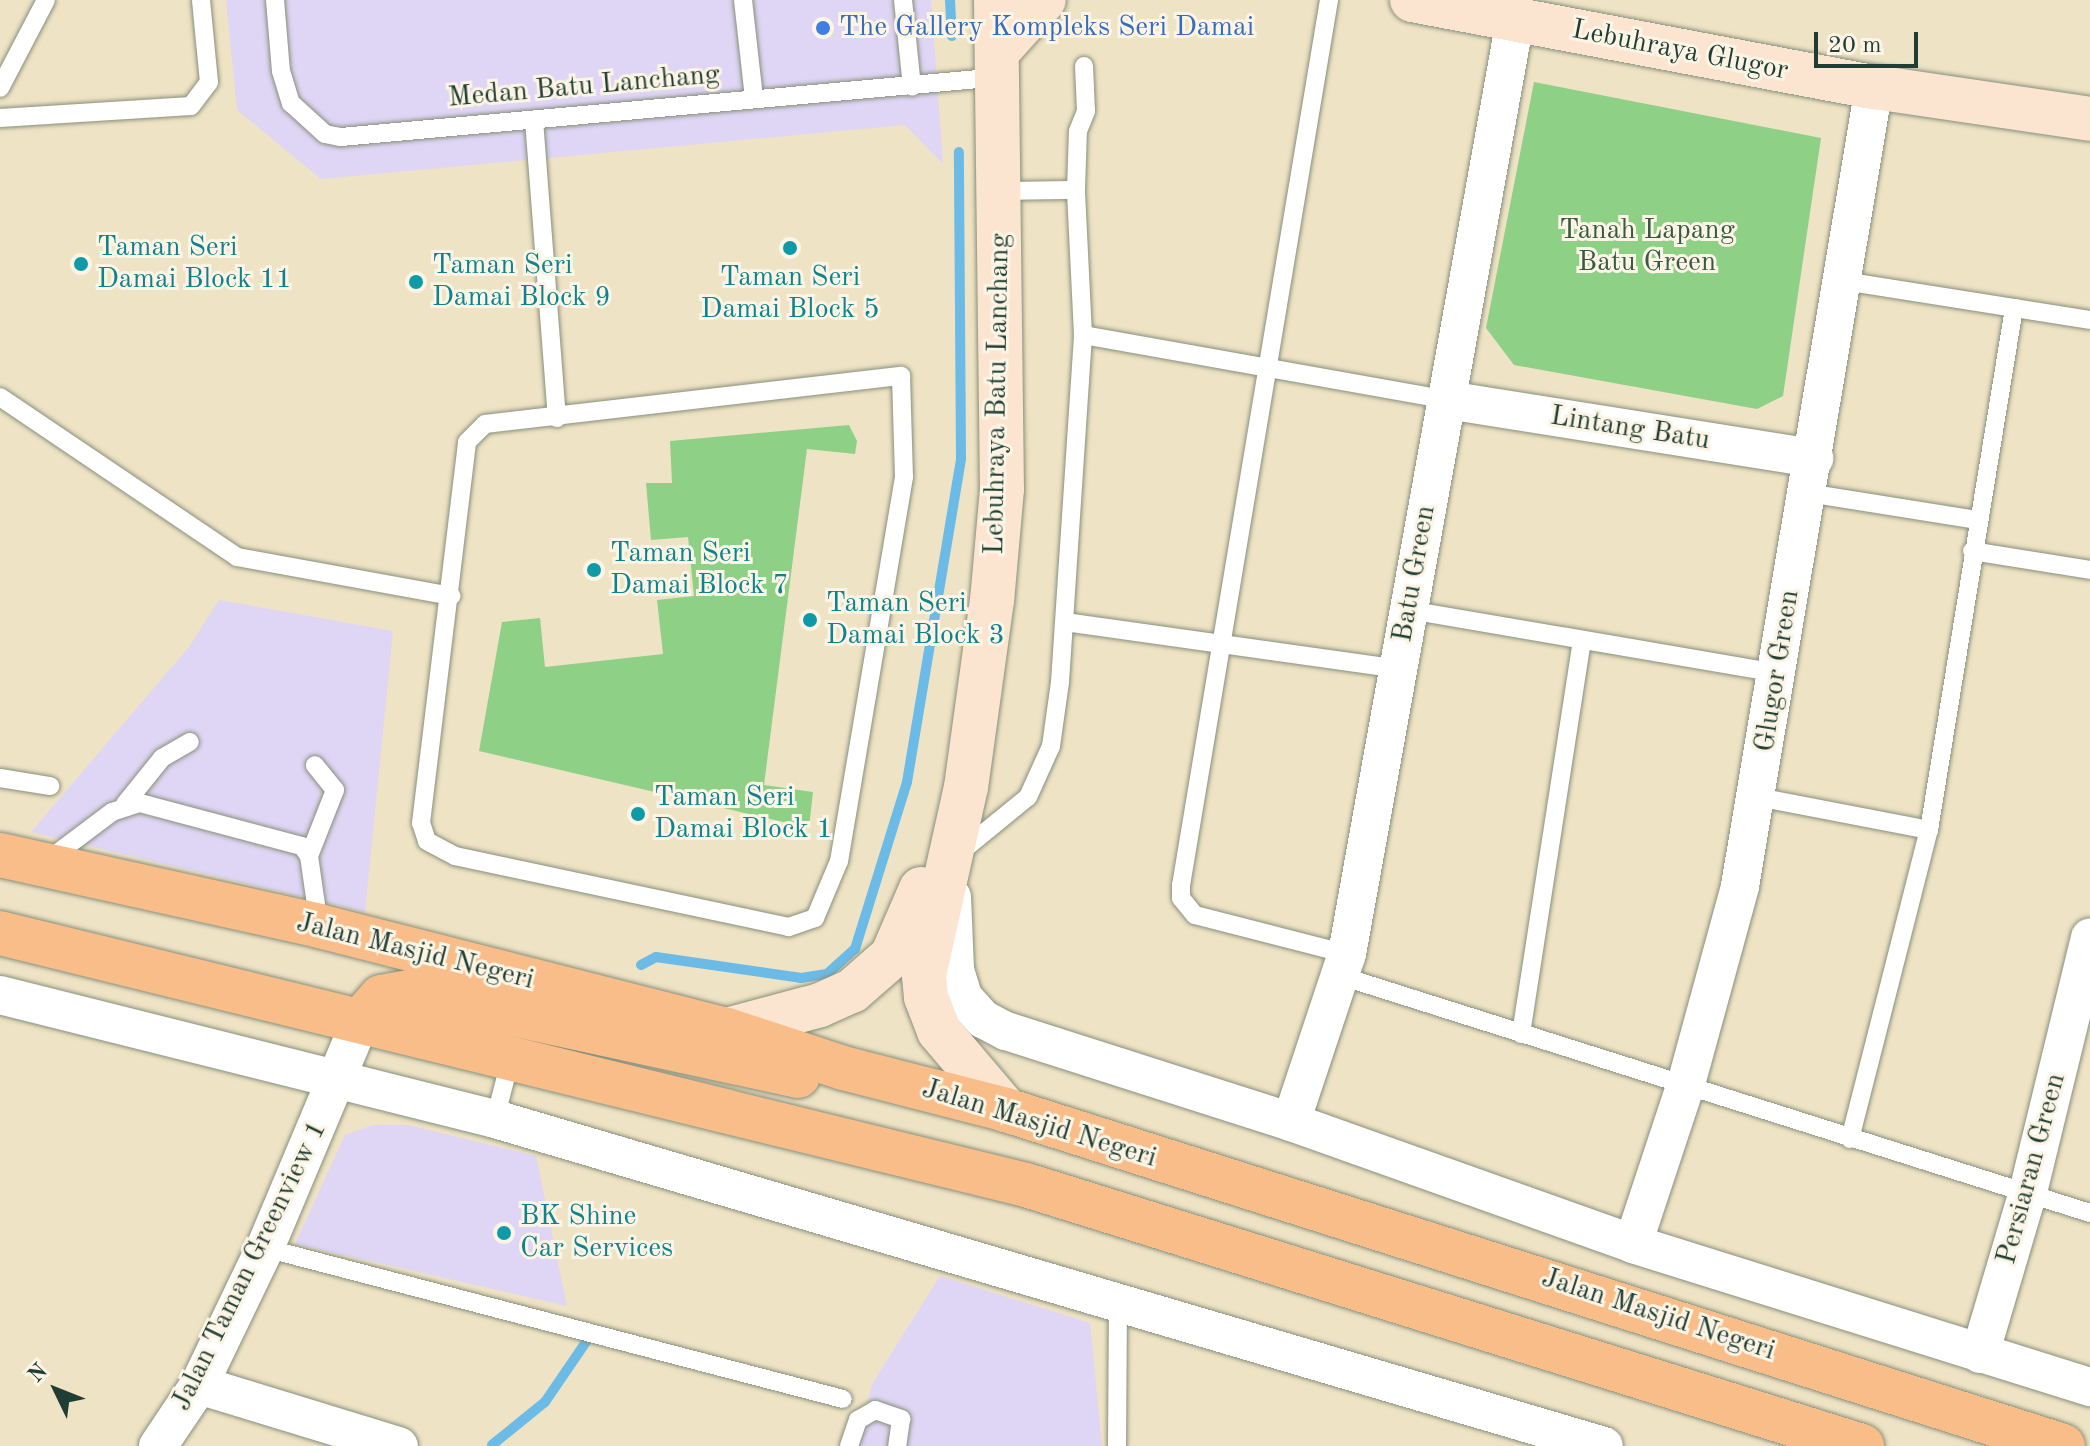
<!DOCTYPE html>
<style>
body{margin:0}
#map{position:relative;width:2090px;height:1446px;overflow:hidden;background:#efe3c5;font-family:"Old Standard TT",serif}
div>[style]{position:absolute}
.built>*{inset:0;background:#dfd5f5}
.green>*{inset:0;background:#8fd087}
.stream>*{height:10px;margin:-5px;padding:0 5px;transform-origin:5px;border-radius:5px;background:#6cbbe6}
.roads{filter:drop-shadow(0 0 2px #87907c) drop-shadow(0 0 2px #87907c)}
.lane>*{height:18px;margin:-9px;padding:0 9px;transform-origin:9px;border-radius:9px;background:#fff}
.street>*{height:38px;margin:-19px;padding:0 19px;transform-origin:19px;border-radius:19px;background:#fff}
.secondary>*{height:44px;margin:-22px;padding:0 22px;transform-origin:22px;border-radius:22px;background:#fce5d0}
.highway>*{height:44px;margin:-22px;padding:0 22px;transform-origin:22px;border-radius:22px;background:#f8bd89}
.dots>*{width:22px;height:22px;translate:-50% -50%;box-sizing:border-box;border:4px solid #fcf5e5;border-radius:50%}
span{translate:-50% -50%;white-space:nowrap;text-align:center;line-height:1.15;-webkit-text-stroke:6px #fcf5e5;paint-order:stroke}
.shop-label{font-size:28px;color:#366cbe}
.left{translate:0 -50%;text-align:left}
.street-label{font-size:28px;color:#1f3d34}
.park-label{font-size:28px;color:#355a45}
.culture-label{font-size:28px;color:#0d838f}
.north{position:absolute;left:16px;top:1350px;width:80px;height:80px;-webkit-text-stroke:6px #fcf5e5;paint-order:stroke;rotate:313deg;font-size:22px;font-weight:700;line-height:32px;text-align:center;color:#1f3d34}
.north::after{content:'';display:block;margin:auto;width:28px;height:36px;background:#1f3d34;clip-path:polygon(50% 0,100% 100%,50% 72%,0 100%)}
.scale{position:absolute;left:1814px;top:32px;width:104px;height:36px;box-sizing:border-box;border:4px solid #1f3d34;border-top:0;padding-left:10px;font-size:24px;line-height:28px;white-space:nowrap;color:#1f3d34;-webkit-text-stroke:6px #fcf5e5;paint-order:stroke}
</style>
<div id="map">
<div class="built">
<div style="clip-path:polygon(226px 0,931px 0,943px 164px,905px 125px,321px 179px,237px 110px)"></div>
<div style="clip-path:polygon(219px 600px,393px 631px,365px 912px,31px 832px,189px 647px)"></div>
<div style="clip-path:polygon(373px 1125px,408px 1125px,536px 1156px,567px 1306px,295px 1244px,345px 1135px)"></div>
<div style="clip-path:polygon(940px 1276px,1090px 1323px,1102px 1446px,858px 1446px,872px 1384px)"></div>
</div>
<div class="green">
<div style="clip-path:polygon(1534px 82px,1821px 138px,1783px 396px,1757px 409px,1514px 365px,1486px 328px)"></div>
<div style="clip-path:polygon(849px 425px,857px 441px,855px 454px,807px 449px,764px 785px,813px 792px,809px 828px,479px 751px,502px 622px,540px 618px,545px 667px,663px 654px,657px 600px,694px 596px,688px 537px,651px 540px,646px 483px,672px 483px,670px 441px)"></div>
</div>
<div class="stream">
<div style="left:950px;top:0;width:36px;rotate:87deg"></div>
<div style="left:641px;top:965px;width:17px;rotate:-28deg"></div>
<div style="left:656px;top:957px;width:147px;rotate:8.2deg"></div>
<div style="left:801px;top:978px;width:26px;rotate:-9deg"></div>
<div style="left:827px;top:974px;width:38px;rotate:-42deg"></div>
<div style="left:855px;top:949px;width:175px;rotate:-72.7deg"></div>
<div style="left:907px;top:782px;width:328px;rotate:-80.5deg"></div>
<div style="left:961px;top:458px;width:306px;rotate:-90.4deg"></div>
<div style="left:492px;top:1445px;width:68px;rotate:-39.1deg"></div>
<div style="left:545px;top:1402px;width:73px;rotate:-55.7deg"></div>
</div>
<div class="roads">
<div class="lane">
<div style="left:275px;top:0;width:71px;rotate:85.2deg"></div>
<div style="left:281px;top:71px;width:34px;rotate:73deg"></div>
<div style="left:291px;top:103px;width:46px;rotate:42.4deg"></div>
<div style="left:325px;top:134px;width:16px;rotate:11deg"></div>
<div style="left:341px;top:137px;width:662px;rotate:-5.2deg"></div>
<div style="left:743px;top:0;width:99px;rotate:83.6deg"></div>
<div style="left:903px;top:0;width:87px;rotate:84.1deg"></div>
<div style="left:1329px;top:0;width:897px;rotate:99.49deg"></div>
<div style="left:1181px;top:885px;width:13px;rotate:90deg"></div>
<div style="left:1181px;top:898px;width:22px;rotate:51deg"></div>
<div style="left:1195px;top:915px;width:157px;rotate:14.4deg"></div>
<div style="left:0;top:88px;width:99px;rotate:-62.4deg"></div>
<div style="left:0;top:118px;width:191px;rotate:-3.6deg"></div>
<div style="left:191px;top:106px;width:30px;rotate:-53deg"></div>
<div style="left:209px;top:82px;width:82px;rotate:-95.6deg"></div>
<div style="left:534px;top:120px;width:299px;rotate:85.6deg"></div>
<div style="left:1002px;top:191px;width:74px;rotate:-0.8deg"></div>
<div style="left:1844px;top:281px;width:249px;rotate:9deg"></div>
<div style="left:1083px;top:335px;width:370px;rotate:10.1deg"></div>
<div style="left:901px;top:376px;width:101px;rotate:88.3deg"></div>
<div style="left:904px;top:477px;width:389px;rotate:99.6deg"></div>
<div style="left:839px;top:861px;width:62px;rotate:112.8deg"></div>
<div style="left:815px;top:918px;width:28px;rotate:161deg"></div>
<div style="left:789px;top:927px;width:341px;rotate:-168deg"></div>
<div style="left:455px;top:856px;width:32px;rotate:-152deg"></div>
<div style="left:427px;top:841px;width:19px;rotate:-108deg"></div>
<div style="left:421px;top:823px;width:384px;rotate:-83.1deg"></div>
<div style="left:467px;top:442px;width:25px;rotate:-45deg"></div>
<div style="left:485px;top:424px;width:419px;rotate:-6.6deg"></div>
<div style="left:0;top:397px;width:286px;rotate:34deg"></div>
<div style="left:237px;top:557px;width:218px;rotate:10.3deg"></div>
<div style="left:1808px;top:493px;width:171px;rotate:9.1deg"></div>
<div style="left:1972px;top:551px;width:120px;rotate:9.1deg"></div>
<div style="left:1409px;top:610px;width:374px;rotate:9.7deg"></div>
<div style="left:1065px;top:622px;width:336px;rotate:8deg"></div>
<div style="left:0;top:778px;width:51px;rotate:9.1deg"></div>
<div style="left:1758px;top:797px;width:174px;rotate:10.9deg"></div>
<div style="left:125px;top:804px;width:59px;rotate:-51.2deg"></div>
<div style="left:162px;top:758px;width:32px;rotate:-30deg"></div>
<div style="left:958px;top:854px;width:90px;rotate:-39.2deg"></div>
<div style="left:1028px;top:797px;width:56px;rotate:-65.7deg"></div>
<div style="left:1051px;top:746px;width:65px;rotate:-82deg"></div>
<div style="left:1060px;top:682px;width:348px;rotate:-86.2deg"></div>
<div style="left:1083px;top:335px;width:145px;rotate:-92.8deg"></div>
<div style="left:1076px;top:190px;width:59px;rotate:-88.1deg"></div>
<div style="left:1078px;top:131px;width:22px;rotate:-68deg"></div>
<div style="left:1086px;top:111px;width:45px;rotate:-92.5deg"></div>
<div style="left:309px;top:856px;width:71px;rotate:-68.5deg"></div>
<div style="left:335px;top:790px;width:32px;rotate:-129deg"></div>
<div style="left:47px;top:861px;width:81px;rotate:-37deg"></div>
<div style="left:112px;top:812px;width:29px;rotate:-18deg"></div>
<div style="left:140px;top:803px;width:168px;rotate:14.9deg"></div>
<div style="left:302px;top:846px;width:12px;rotate:55deg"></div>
<div style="left:309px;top:856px;width:70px;rotate:81.8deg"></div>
<div style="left:1341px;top:976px;width:786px;rotate:17.56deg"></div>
<div style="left:1521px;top:1034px;width:397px;rotate:-81.2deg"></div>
<div style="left:495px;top:1119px;width:64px;rotate:-75.5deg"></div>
<div style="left:1850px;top:1139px;width:319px;rotate:-75.7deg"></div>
<div style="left:1929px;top:830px;width:529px;rotate:-80.75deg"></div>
<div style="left:265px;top:1248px;width:597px;rotate:14.64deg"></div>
<div style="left:849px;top:1446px;width:28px;rotate:-71deg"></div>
<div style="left:858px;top:1420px;width:20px;rotate:-30deg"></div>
<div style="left:875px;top:1410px;width:28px;rotate:19deg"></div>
<div style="left:901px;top:1419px;width:27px;rotate:98deg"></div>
<div style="left:1117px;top:1446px;width:143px;rotate:-89.6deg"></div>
</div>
<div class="street">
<div style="left:1447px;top:400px;width:372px;rotate:9deg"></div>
<div style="left:952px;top:897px;width:73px;rotate:87.6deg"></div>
<div style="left:955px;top:970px;width:28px;rotate:73deg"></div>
<div style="left:963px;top:997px;width:30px;rotate:48deg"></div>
<div style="left:983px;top:1019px;width:26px;rotate:28deg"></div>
<div style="left:1006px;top:1031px;width:299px;rotate:17.7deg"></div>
<div style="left:1291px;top:1122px;width:363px;rotate:19.6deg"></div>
<div style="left:1633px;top:1244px;width:479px;rotate:17.4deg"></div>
<div style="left:0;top:995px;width:510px;rotate:14.06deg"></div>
<div style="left:495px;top:1119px;width:1156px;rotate:16.43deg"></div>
<div style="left:1291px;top:1122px;width:177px;rotate:-71.6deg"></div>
<div style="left:1347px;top:954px;width:949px;rotate:-79.8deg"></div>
<div style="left:1633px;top:1244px;width:169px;rotate:-71.7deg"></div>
<div style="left:1686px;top:1084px;width:205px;rotate:-74.7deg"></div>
<div style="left:1740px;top:886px;width:810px;rotate:-80.48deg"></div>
<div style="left:1980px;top:1354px;width:169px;rotate:-73.5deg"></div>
<div style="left:2028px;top:1192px;width:262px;rotate:-76.3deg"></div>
<div style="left:199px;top:1385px;width:209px;rotate:17deg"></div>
<div style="left:158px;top:1446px;width:73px;rotate:-56.1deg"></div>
<div style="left:199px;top:1385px;width:152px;rotate:-64.3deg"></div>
<div style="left:265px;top:1248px;width:247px;rotate:-67.2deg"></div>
</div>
<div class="secondary">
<div style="left:996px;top:0;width:489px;rotate:89.3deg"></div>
<div style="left:1002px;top:489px;width:111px;rotate:95.1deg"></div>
<div style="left:992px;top:600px;width:189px;rotate:97.9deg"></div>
<div style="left:966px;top:787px;width:193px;rotate:102.6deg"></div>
<div style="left:924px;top:975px;width:22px;rotate:85deg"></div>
<div style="left:926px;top:997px;width:36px;rotate:69deg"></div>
<div style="left:939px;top:1031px;width:104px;rotate:49.7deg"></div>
<div style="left:1412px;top:0;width:470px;rotate:10.7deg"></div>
<div style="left:1874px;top:87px;width:218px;rotate:8.4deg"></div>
<div style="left:999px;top:50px;width:67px;rotate:-48deg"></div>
<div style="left:727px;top:1030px;width:96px;rotate:-15deg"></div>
<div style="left:820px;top:1005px;width:35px;rotate:-24deg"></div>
<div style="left:852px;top:991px;width:53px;rotate:-41.2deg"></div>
<div style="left:892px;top:956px;width:73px;rotate:-66.6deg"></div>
</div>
<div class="highway">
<div style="left:0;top:855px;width:327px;rotate:12.5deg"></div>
<div style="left:319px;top:926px;width:421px;rotate:14.3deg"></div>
<div style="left:727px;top:1030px;width:122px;rotate:18.1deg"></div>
<div style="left:843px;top:1068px;width:168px;rotate:14.4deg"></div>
<div style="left:1006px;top:1110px;width:1109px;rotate:17.63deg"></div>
<div style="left:0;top:933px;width:1056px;rotate:13.8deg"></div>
<div style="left:1026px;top:1185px;width:876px;rotate:17.34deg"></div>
<div style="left:361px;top:1020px;width:30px;rotate:-49deg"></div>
<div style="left:381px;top:997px;width:29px;rotate:-10deg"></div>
<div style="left:410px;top:992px;width:397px;rotate:12.2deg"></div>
</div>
</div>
<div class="dots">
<div style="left:823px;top:28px;background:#3f7fe0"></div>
<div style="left:790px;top:248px;background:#0f9aa8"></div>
<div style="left:81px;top:264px;background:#0f9aa8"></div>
<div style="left:416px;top:282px;background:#0f9aa8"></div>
<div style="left:594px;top:570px;background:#0f9aa8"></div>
<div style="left:810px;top:620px;background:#0f9aa8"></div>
<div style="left:638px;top:814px;background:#0f9aa8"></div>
<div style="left:504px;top:1233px;background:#0f9aa8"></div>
</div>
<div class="shop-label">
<span class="left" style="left:839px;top:28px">The Gallery Kompleks Seri Damai</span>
</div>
<div class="street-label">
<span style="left:1680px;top:51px;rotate:11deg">Lebuhraya Glugor</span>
<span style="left:584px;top:87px;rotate:-5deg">Medan Batu Lanchang</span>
<span style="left:998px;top:394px;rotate:-89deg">Lebuhraya Batu Lanchang</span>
<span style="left:1630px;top:429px;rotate:9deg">Lintang Batu</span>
<span style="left:1415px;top:574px;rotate:-80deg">Batu Green</span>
<span style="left:1778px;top:671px;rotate:-81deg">Glugor Green</span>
<span style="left:415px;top:952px;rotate:14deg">Jalan Masjid Negeri</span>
<span style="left:1039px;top:1124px;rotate:17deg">Jalan Masjid Negeri</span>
<span style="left:2032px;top:1169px;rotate:-75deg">Persiaran Green</span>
<span style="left:250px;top:1266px;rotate:-64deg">Jalan Taman Greenview 1</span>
<span style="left:1658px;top:1315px;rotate:18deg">Jalan Masjid Negeri</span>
</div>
<div class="park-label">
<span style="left:1647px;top:247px">Tanah Lapang<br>Batu Green</span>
</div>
<div class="culture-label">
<span class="left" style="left:97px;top:264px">Taman Seri<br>Damai Block 11</span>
<span class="left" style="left:432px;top:282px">Taman Seri<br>Damai Block 9</span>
<span style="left:790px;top:294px">Taman Seri<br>Damai Block 5</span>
<span class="left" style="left:610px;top:570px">Taman Seri<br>Damai Block 7</span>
<span class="left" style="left:826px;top:620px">Taman Seri<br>Damai Block 3</span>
<span class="left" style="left:654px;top:814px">Taman Seri<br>Damai Block 1</span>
<span class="left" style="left:520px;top:1233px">BK Shine<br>Car Services</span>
</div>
<div class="north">N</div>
<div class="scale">20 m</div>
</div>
